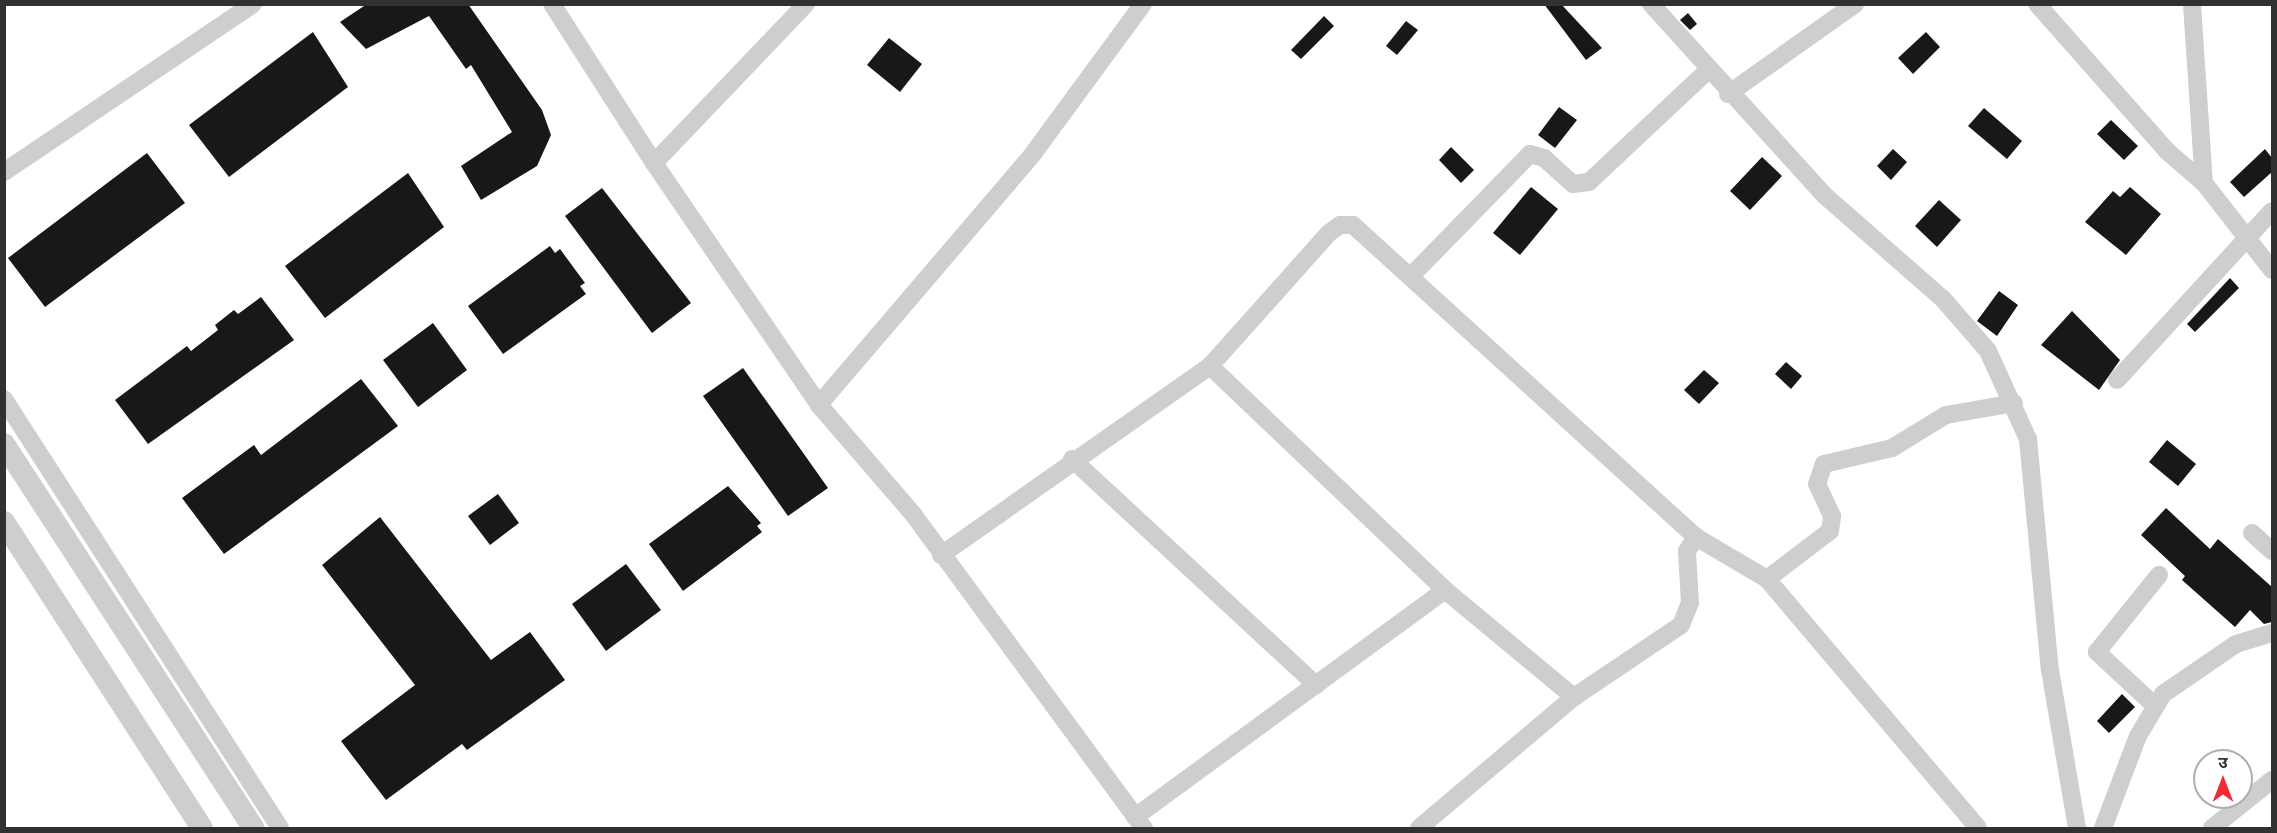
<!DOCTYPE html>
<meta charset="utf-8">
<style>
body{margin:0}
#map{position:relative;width:2277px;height:833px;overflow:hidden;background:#fff;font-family:"Public Sans","Noto Sans Devanagari",sans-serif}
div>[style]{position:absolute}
.building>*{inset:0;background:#181818}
.minor>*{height:18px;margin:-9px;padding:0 9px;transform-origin:9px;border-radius:9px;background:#cecece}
.tertiary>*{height:22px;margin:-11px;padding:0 11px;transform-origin:11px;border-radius:11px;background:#cecece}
span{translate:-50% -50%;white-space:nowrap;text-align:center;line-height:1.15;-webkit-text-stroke:6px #fff;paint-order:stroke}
.frame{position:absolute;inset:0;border:6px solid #313131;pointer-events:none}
.north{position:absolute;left:2193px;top:749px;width:60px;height:60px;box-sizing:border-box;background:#fff;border:2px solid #adadad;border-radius:50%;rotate:0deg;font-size:16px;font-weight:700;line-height:24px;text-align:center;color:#313131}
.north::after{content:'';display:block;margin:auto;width:21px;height:27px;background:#f22a37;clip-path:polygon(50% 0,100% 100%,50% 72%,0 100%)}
</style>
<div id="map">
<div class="building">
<div style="clip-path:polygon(367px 4px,468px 4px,542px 110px,551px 135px,537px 166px,481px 200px,461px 166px,512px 132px,471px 65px,466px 69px,429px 16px,366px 49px,340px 22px)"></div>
<div style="clip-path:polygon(1544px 4px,1561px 4px,1602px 48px,1586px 60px)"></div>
<div style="clip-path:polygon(1688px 13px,1697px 24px,1690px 30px,1680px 20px)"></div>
<div style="clip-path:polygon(1324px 16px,1334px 26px,1301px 59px,1291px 50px)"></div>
<div style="clip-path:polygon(1406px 21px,1418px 30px,1397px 55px,1386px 46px)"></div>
<div style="clip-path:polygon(313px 32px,348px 87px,229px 177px,189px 125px)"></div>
<div style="clip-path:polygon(1926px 32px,1940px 47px,1913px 74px,1898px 58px)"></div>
<div style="clip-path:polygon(889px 38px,922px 64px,900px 92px,867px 65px)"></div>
<div style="clip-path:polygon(1559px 107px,1577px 120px,1555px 148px,1538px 135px)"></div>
<div style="clip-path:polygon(1984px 108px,2022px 141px,2007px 159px,1968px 126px)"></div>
<div style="clip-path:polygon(2111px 120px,2138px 146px,2124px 160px,2097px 134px)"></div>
<div style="clip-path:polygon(1451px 147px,1474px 170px,1461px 183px,1439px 160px)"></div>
<div style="clip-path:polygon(1893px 149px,1907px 162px,1891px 180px,1877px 166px)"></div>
<div style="clip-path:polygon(2265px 149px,2272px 158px,2272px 172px,2244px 197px,2230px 182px)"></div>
<div style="clip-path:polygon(147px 153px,185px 203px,45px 307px,8px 258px)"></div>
<div style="clip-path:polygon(1762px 157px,1782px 176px,1750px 210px,1730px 191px)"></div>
<div style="clip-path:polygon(408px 173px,444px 227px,325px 318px,285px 266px)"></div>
<div style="clip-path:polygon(1531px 187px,1558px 209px,1520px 255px,1493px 233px)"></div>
<div style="clip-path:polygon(2130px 187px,2161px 214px,2126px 255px,2085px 222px,2113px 191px,2120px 197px)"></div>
<div style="clip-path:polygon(602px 188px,691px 303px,652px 333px,565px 216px)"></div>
<div style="clip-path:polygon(1939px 200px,1961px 220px,1937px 247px,1915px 226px)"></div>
<div style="clip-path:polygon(550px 246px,555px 253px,560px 249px,585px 283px,580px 286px,586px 294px,503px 354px,468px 306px)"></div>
<div style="clip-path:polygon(2230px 278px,2239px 288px,2195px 332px,2187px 324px)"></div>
<div style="clip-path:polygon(1999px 291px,2018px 305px,1997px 336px,1977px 321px)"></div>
<div style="clip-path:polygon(261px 297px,294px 340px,148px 444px,115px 400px,187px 346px,191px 351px,218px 330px,215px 325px,234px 310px,238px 314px)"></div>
<div style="clip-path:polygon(2072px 311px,2120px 360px,2099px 390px,2041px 345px)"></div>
<div style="clip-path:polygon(433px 323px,467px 370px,418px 407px,383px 360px)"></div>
<div style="clip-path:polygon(1786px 362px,1802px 376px,1791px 389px,1775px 374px)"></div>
<div style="clip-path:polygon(743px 368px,828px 488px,788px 516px,703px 396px)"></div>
<div style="clip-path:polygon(1704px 370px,1719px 383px,1699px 404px,1684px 390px)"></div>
<div style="clip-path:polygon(361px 379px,398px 426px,224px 554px,182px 498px,254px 445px,261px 455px)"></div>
<div style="clip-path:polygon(2167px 440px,2196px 464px,2178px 486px,2149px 462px)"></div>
<div style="clip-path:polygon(728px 486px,761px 523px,757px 526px,762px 532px,683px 591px,649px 544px)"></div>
<div style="clip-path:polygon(498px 494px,519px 523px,490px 545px,468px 516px)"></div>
<div style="clip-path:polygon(2166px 508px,2210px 549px,2218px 539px,2272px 587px,2272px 622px,2264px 624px,2250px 610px,2235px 627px,2182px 580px,2185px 576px,2141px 535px)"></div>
<div style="clip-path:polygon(380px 517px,491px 660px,530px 632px,565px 680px,467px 750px,462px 744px,386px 800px,341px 741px,415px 685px,322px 565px)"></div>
<div style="clip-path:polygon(626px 564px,661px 610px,606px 651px,572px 604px)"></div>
<div style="clip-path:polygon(2122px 694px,2135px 707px,2109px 733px,2097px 721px)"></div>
</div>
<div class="minor">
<div style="left:552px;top:4px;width:189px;rotate:57.3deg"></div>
<div style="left:654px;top:163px;width:220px;rotate:-46.3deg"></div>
<div style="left:1143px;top:4px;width:186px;rotate:126.3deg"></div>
<div style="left:1033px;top:154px;width:330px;rotate:130.5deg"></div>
<div style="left:819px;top:405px;width:144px;rotate:49.2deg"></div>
<div style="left:913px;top:514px;width:390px;rotate:53.7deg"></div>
<div style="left:1651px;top:4px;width:256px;rotate:47.8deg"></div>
<div style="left:1823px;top:194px;width:159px;rotate:41.2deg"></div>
<div style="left:1943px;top:299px;width:69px;rotate:49.1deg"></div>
<div style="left:1988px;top:351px;width:97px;rotate:65.6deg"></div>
<div style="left:2028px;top:439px;width:232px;rotate:84.6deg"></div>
<div style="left:2050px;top:670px;width:160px;rotate:80.3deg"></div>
<div style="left:2037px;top:4px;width:196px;rotate:48.5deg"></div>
<div style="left:2167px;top:151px;width:49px;rotate:40.9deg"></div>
<div style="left:2192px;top:4px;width:179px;rotate:86.2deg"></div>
<div style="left:2204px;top:183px;width:110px;rotate:52deg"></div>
<div style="left:1728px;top:94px;width:156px;rotate:-35.3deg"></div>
<div style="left:654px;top:163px;width:293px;rotate:55.7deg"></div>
<div style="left:4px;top:172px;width:300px;rotate:-34deg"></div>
<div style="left:1411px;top:276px;width:170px;rotate:-45.7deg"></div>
<div style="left:1530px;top:154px;width:15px;rotate:16deg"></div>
<div style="left:1544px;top:158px;width:39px;rotate:42deg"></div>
<div style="left:1573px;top:184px;width:16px;rotate:-7deg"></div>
<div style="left:1589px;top:182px;width:162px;rotate:-43.2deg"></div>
<div style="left:1210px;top:366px;width:325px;rotate:43.6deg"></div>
<div style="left:1445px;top:590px;width:168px;rotate:39.7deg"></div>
<div style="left:2117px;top:380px;width:229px;rotate:-47.5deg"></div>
<div style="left:4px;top:399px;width:510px;rotate:57.24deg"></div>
<div style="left:1072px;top:459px;width:333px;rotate:42.8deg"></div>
<div style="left:2252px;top:533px;width:27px;rotate:42deg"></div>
<div style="left:941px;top:555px;width:329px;rotate:-35.1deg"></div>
<div style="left:1210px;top:366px;width:178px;rotate:-48.2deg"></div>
<div style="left:1329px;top:233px;width:14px;rotate:-36deg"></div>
<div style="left:1340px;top:225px;width:13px"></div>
<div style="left:1353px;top:225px;width:464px;rotate:42.3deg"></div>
<div style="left:1696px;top:537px;width:82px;rotate:30.6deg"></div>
<div style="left:1767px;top:579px;width:326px;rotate:49.7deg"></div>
<div style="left:1767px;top:579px;width:79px;rotate:-37.3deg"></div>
<div style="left:1830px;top:531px;width:15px;rotate:-82deg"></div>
<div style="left:1832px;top:516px;width:35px;rotate:-115deg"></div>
<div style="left:1817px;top:484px;width:21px;rotate:-71deg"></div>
<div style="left:1824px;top:464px;width:70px;rotate:-13.2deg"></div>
<div style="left:1892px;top:448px;width:63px;rotate:-31.4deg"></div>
<div style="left:1946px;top:415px;width:69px;rotate:-10deg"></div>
<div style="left:2154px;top:705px;width:78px;rotate:-137.1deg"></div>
<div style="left:2097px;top:652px;width:99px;rotate:-51.2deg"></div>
<div style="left:1135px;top:817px;width:384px;rotate:-36.2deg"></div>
<div style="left:1419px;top:828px;width:203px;rotate:-40.2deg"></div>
<div style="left:1574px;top:697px;width:129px;rotate:-33.9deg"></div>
<div style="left:1681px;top:625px;width:24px;rotate:-68deg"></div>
<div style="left:1690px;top:603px;width:52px;rotate:-93.3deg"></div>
<div style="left:1687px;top:551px;width:17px;rotate:-57deg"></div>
<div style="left:2103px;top:828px;width:98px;rotate:-69.2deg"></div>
<div style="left:2138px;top:736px;width:49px;rotate:-59.2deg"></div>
<div style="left:2163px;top:694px;width:88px;rotate:-34.4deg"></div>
<div style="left:2236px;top:644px;width:38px;rotate:-17deg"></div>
<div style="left:2212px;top:828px;width:77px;rotate:-38.7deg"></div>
</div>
<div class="tertiary">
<div style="left:4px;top:444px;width:458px;rotate:57deg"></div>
<div style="left:4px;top:522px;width:364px;rotate:57.1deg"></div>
</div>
<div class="frame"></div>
<div class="north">उ</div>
</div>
